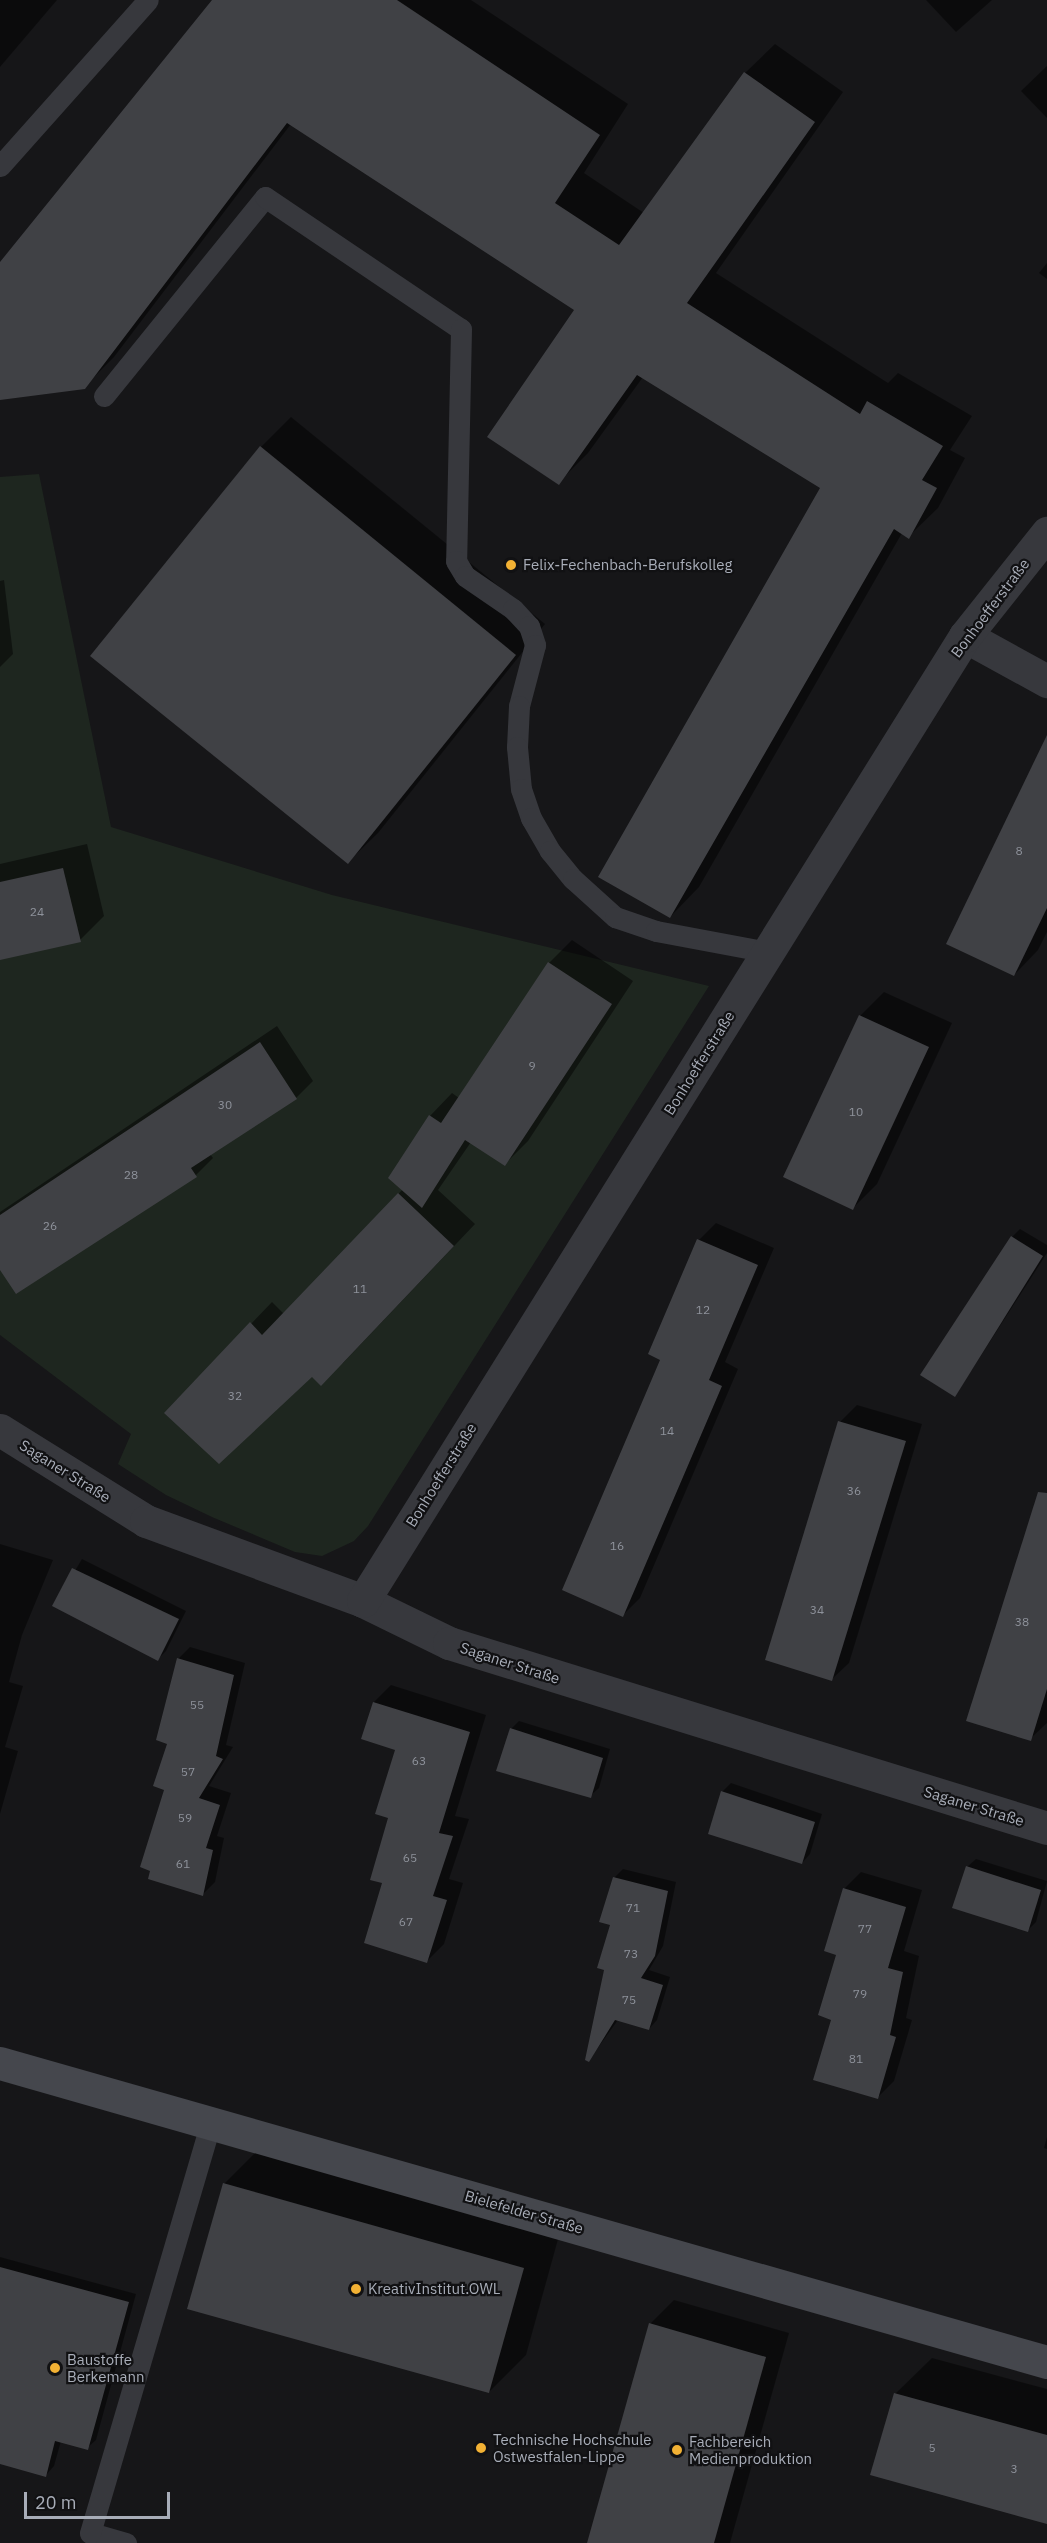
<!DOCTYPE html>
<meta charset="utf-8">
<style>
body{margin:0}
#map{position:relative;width:1047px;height:2543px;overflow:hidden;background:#161618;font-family:"IBM Plex Sans",sans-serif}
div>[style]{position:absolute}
.green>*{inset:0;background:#1e261f}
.shadow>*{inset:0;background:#0007}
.building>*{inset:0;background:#404145}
.service>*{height:21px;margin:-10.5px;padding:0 10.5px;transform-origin:10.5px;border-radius:10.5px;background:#37383d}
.minor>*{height:33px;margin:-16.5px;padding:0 16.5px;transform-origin:16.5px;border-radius:16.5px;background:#37383d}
.secondary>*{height:33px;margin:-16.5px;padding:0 16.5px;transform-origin:16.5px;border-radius:16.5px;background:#45474d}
.dots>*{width:16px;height:16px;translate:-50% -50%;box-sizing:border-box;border:3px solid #111113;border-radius:50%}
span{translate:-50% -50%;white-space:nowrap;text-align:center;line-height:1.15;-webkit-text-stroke:4.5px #111113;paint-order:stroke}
.number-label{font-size:12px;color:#8e929b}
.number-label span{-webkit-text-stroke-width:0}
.poi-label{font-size:15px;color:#a8adb8}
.left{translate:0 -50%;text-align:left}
.street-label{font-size:15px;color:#a8adb8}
.scale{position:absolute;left:24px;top:2492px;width:146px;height:27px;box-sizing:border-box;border:3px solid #a8adb8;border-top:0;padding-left:8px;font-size:18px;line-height:21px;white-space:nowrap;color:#a8adb8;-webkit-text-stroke:4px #111113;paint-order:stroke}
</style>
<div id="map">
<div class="green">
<div style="clip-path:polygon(39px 474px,111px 827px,332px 895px,709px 986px,368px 1526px,354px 1541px,322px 1556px,295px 1552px,212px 1517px,166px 1495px,118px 1464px,131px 1434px,0 1335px,0 477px)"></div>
</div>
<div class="shadow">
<div style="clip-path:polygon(0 0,57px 0,0 67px)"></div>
<div style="clip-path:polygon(214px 0,471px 0,628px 104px,584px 173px,644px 213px,745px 73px,775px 44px,843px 92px,716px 273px,888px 383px,898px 373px,972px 416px,950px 450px,965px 458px,938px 508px,908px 537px,902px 533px,699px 887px,670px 917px,822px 487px,643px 377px,588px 453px,558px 483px,576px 310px,291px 124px,114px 357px,84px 387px,0 398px,0 265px)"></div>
<div style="clip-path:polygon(926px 0,992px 0,956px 32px)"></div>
<div style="clip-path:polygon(1047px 66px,1047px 118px,1021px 91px)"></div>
<div style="clip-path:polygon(1047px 263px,1047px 279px,1039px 273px)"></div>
<div style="clip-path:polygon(291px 417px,545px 624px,378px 833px,348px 862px,92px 655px,261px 447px)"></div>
<div style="clip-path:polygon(4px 580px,13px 654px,0 667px,0 581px)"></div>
<div style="clip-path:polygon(1047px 762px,1047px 932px,1038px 950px,1014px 975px)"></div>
<div style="clip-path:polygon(87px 844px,104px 916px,80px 940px,0 959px,0 864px)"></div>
<div style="clip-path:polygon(572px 940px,633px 981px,528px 1141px,505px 1164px,471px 1142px,438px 1190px,475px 1224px,343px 1363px,312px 1375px,219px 1462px,251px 1324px,272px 1302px,284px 1314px,403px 1189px,430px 1116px,452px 1093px,459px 1098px,549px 963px)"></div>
<div style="clip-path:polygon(884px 992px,952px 1023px,877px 1184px,852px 1209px,860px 1016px)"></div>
<div style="clip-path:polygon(277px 1026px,313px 1081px,296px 1098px,210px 1154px,213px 1158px,196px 1175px,0 1267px,0 1212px)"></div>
<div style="clip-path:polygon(716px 1223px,774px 1248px,725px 1362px,738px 1369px,640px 1598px,623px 1615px,662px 1359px,699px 1240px)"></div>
<div style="clip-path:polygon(1020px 1229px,1047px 1245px,1047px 1253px,955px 1396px,1012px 1237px)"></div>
<div style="clip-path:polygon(857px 1405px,922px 1424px,849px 1663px,831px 1680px,840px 1422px)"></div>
<div style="clip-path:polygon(1047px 1524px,1047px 1723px,1030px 1739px)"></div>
<div style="clip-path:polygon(0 1544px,53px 1560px,22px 1635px,9px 1682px,23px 1686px,5px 1747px,18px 1751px,0 1814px)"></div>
<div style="clip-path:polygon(82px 1559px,186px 1611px,166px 1651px,158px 1659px,54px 1606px)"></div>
<div style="clip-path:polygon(190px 1647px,245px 1663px,226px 1745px,233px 1747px,209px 1786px,231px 1793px,217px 1836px,224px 1838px,215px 1882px,203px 1894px,166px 1789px,178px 1659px)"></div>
<div style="clip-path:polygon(391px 1685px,486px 1715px,455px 1816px,469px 1819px,449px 1879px,463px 1883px,444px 1944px,427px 1961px,384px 1882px,396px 1749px,374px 1702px)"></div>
<div style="clip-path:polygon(519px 1721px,610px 1749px,599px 1788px,590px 1796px,511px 1729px)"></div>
<div style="clip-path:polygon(731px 1783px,822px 1814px,810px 1854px,802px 1863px,722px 1792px)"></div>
<div style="clip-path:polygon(976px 1859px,1047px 1881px,1036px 1922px,1028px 1930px,967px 1867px)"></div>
<div style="clip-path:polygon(623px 1869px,676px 1882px,663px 1946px,649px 1970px,670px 1977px,657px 2020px,649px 2029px,618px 2020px,589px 2060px,612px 1924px,615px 1877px)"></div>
<div style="clip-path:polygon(861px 1872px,922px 1890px,904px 1951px,919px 1956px,906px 2018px,912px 2020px,894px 2081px,877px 2098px,833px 2019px,844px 1889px)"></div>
<div style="clip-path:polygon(1047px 2137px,1047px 2149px,1044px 2148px)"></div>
<div style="clip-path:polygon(261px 2147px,560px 2232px,526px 2355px,489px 2392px,224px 2184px)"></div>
<div style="clip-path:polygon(0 2257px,136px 2294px,96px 2440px,87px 2448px,61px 2441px,54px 2466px,46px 2475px,0 2462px)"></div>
<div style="clip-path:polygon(674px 2300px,789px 2333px,730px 2543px,589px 2543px,650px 2324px)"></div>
<div style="clip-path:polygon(932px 2358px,1047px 2389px,1047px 2522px,895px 2394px)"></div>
</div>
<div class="building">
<div style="clip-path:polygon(212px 0,397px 0,600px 135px,555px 203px,619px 245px,744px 72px,815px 122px,687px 303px,860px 414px,867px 401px,943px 446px,922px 480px,937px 488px,909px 539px,894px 529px,670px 918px,598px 877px,820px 488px,637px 375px,559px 485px,487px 437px,574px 310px,287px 123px,85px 389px,0 400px,0 262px)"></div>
<div style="clip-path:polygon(260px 446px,516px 655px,348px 864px,90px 656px)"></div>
<div style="clip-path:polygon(1047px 735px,1047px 908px,1014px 976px,946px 944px)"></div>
<div style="clip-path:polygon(63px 868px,81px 942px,0 960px,0 882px)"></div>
<div style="clip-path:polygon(548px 962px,612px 1004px,505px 1166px,465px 1140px,422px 1208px,388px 1178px,429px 1115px,441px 1123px)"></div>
<div style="clip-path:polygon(859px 1015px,929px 1047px,853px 1210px,783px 1177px)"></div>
<div style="clip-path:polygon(260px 1042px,297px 1099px,191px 1168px,197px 1177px,16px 1294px,0 1270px,0 1215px)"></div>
<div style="clip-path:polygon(398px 1193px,454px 1246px,321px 1386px,312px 1377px,219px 1464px,164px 1413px,250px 1322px,262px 1335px)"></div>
<div style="clip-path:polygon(1011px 1236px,1043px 1256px,955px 1397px,920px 1375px)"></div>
<div style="clip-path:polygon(697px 1239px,758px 1265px,709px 1380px,722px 1386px,623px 1617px,562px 1590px,660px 1360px,648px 1354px)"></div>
<div style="clip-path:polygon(838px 1421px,906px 1441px,832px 1681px,765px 1660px)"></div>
<div style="clip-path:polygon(1038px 1492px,1047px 1493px,1047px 1689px,1031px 1741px,966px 1721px)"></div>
<div style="clip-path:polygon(72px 1568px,179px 1619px,158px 1661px,52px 1606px)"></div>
<div style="clip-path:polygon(177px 1658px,234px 1675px,216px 1756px,223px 1759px,199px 1798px,220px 1805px,206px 1848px,213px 1850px,203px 1896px,148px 1879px,150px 1871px,140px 1867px,164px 1790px,153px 1786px,167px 1744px,156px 1740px)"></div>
<div style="clip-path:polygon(373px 1702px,470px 1732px,439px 1833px,453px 1836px,433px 1896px,447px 1900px,427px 1963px,364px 1943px,382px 1883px,370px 1880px,388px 1818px,375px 1814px,395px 1750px,361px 1739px)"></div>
<div style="clip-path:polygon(510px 1728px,603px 1758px,591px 1798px,496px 1771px)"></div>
<div style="clip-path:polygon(721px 1791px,815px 1822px,802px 1864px,708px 1834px)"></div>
<div style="clip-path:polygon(966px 1866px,1041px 1890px,1028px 1932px,952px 1908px)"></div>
<div style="clip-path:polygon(613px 1877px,668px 1891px,655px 1956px,641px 1978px,663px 1985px,649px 2030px,615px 2020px,589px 2062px,585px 2060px,604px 1970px,597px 1968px,610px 1925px,599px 1922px)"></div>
<div style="clip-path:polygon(843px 1888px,906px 1907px,888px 1968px,903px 1972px,890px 2035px,896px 2037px,878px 2099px,813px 2080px,831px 2020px,818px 2015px,836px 1955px,824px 1951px)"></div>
<div style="clip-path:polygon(223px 2183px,524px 2268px,489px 2393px,187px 2309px)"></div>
<div style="clip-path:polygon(0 2267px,129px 2302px,88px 2450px,55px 2441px,46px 2477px,0 2464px)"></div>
<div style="clip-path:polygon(649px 2323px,766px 2357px,714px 2543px,587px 2543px)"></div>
<div style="clip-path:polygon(894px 2393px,1047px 2435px,1047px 2524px,870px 2475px)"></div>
</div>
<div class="service">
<div style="left:0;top:166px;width:222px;rotate:-48.3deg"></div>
<div style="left:104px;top:396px;width:256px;rotate:-51deg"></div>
<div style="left:265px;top:197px;width:236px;rotate:34deg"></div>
<div style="left:461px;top:329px;width:232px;rotate:91.2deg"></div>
<div style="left:456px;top:561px;width:17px;rotate:59deg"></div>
<div style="left:465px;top:576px;width:58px;rotate:34.5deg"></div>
<div style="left:513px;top:609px;width:23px;rotate:47deg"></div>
<div style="left:529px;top:626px;width:20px;rotate:72deg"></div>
<div style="left:535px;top:645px;width:63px;rotate:104.7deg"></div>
<div style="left:519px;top:706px;width:41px;rotate:92.8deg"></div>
<div style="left:517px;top:747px;width:42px;rotate:84.6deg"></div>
<div style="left:521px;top:789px;width:31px;rotate:71deg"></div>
<div style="left:531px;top:818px;width:38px;rotate:60deg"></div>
<div style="left:550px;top:851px;width:36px;rotate:51deg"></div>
<div style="left:573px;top:879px;width:57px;rotate:42.1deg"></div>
<div style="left:615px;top:917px;width:43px;rotate:18.9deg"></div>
<div style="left:656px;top:931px;width:114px;rotate:10.6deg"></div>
<div style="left:126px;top:2543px;width:37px;rotate:-164deg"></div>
<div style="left:90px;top:2533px;width:428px;rotate:-73.6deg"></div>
</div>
<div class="minor">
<div style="left:965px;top:636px;width:94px;rotate:28.8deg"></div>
<div style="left:0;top:1430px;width:172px;rotate:31.9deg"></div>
<div style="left:146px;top:1521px;width:231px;rotate:20.2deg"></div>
<div style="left:363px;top:1601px;width:96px;rotate:26deg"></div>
<div style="left:449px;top:1643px;width:626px;rotate:17.19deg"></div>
<div style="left:363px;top:1601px;width:1137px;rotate:-58.04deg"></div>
<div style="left:965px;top:636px;width:132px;rotate:-51.5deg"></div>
</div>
<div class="secondary">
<div style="left:0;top:2063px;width:1089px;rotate:15.94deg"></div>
</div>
<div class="dots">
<div style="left:511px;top:565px;background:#f2b134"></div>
<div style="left:356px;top:2289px;background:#f2b134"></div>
<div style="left:55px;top:2368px;background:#f2b134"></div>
<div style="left:481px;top:2448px;background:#f2b134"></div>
<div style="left:677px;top:2450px;background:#f2b134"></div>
</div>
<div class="number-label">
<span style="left:1019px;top:851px">8</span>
<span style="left:37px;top:912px">24</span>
<span style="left:532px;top:1066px">9</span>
<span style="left:225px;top:1105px">30</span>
<span style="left:856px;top:1112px">10</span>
<span style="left:131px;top:1175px">28</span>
<span style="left:50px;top:1226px">26</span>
<span style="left:360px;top:1289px">11</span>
<span style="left:703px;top:1310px">12</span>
<span style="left:235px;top:1396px">32</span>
<span style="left:667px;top:1431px">14</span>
<span style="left:854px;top:1491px">36</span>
<span style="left:617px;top:1546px">16</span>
<span style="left:817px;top:1610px">34</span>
<span style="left:1022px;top:1622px">38</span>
<span style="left:197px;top:1705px">55</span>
<span style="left:419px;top:1761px">63</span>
<span style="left:188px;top:1772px">57</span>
<span style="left:185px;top:1818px">59</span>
<span style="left:410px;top:1858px">65</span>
<span style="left:183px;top:1864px">61</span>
<span style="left:633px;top:1908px">71</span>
<span style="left:406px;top:1922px">67</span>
<span style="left:865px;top:1929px">77</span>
<span style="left:631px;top:1954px">73</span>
<span style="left:860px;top:1994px">79</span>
<span style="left:629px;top:2000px">75</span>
<span style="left:856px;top:2059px">81</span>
<span style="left:932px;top:2448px">5</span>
<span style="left:1014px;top:2469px">3</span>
</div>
<div class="poi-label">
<span class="left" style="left:523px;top:565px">Felix-Fechenbach-Berufskolleg</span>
<span class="left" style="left:368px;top:2289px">KreativInstitut.OWL</span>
<span class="left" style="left:67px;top:2368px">Baustoffe<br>Berkemann</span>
<span class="left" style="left:493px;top:2448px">Technische Hochschule<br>Ostwestfalen-Lippe</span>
<span class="left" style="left:689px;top:2450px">Fachbereich<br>Medienproduktion</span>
</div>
<div class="street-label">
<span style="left:990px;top:608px;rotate:-53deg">Bonhoefferstraße</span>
<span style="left:699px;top:1063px;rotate:-58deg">Bonhoefferstraße</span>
<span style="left:65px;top:1471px;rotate:32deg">Saganer Straße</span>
<span style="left:441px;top:1475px;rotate:-58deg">Bonhoefferstraße</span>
<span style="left:510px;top:1663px;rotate:18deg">Saganer Straße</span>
<span style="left:974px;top:1806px;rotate:17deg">Saganer Straße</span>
<span style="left:524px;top:2212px;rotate:16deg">Bielefelder Straße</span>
</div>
<div class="scale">20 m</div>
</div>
